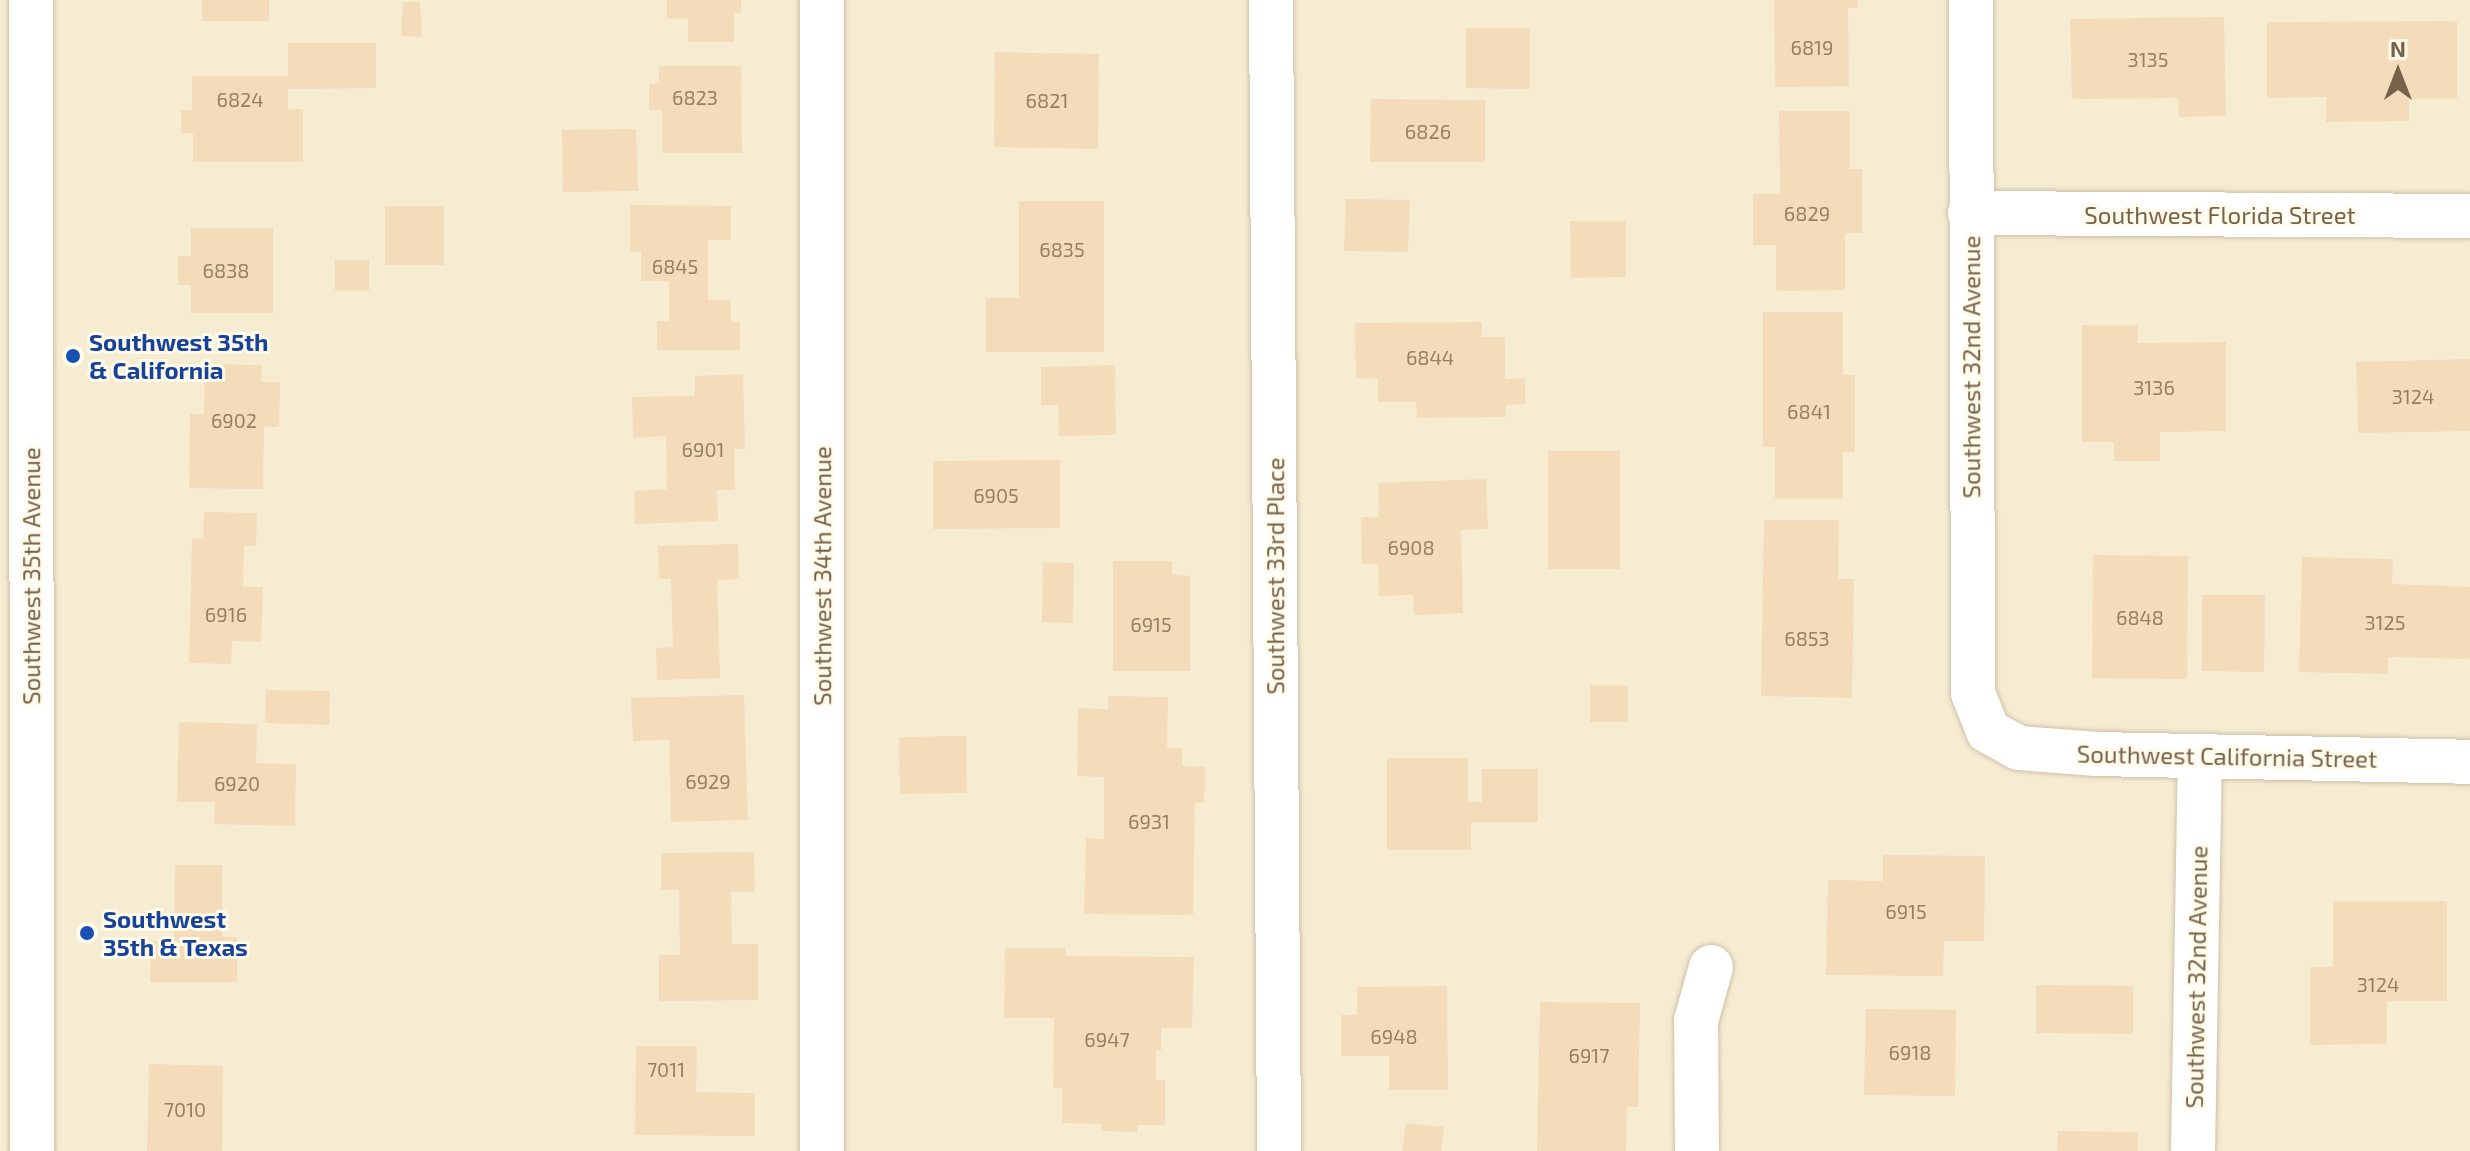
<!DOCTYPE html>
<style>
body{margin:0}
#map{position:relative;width:2470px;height:1151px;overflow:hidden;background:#fdf8e4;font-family:"Exo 2",sans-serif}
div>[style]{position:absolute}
.residential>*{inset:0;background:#f5ecd2}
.building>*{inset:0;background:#f4dcba}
.roads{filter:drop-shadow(0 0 2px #cfc1aa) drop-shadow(0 0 2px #cfc1aa)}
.minor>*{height:44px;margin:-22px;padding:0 22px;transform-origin:22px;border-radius:22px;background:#fff}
.dots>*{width:22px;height:22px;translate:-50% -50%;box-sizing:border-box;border:4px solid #fffbeb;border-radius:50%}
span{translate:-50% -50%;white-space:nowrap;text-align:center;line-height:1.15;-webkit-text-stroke:6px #fffbeb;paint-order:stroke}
.number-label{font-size:20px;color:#968064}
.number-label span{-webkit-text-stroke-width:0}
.street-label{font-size:24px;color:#776148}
.transit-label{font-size:24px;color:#164399;font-weight:700}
.left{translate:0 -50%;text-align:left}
.north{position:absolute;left:2358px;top:32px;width:80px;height:80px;-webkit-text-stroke:6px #fffbeb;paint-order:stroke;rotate:0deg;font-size:22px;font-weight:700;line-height:32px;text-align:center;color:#776148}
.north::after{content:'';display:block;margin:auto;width:28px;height:36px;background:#776148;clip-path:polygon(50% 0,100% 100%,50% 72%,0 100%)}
</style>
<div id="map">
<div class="residential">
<div style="clip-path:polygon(0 0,2470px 0,2470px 1151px,0 1151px)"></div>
</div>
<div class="building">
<div style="clip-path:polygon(202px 0,269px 0,269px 21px,202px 21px)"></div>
<div style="clip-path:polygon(667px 0,741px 0,741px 13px,734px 13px,734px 42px,688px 42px,688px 19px,667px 19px)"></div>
<div style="clip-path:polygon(1774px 0,1858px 0,1858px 8px,1848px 8px,1849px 86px,1775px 87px)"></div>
<div style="clip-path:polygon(403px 2px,420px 2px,422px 37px,401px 36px)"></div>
<div style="clip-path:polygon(2224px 17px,2226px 116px,2179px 117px,2178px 98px,2072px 99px,2070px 19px)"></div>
<div style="clip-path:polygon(2457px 21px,2457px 99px,2409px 99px,2409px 121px,2326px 122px,2326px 97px,2267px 98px,2267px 22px)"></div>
<div style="clip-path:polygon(1466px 28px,1530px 28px,1530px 89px,1466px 88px)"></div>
<div style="clip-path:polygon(288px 43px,376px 43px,376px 88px,288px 89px,288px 109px,303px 109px,303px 162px,193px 162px,193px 133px,181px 133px,181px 110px,192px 110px,192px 76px,288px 76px)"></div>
<div style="clip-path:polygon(995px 52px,1099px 54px,1098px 149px,994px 147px)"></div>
<div style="clip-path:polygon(659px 66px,741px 66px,742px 153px,662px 153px,662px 110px,649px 110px,649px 84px,659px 83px)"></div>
<div style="clip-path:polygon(1371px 99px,1485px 100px,1485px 162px,1370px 162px)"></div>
<div style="clip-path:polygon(1779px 111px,1850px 111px,1850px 169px,1862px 169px,1862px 233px,1845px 233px,1845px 290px,1776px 291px,1776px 245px,1753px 245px,1753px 194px,1780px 194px)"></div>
<div style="clip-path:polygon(636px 129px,638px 191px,563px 192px,562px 130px)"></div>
<div style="clip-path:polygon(1346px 199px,1410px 200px,1408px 252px,1344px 251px)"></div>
<div style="clip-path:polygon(1019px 201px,1104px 201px,1104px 352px,986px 352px,986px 298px,1019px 298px)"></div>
<div style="clip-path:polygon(630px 205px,731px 206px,731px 240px,708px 240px,708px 300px,731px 300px,731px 322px,740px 322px,740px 350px,657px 350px,657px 321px,669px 321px,669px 281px,641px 281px,641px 252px,630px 252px)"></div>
<div style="clip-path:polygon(385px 206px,444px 206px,444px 265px,385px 265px)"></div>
<div style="clip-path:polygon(1570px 221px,1626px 221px,1626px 277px,1571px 278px)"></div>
<div style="clip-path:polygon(191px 228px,273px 228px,273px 313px,191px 313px,191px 285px,178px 285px,178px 256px,191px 256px)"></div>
<div style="clip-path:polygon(335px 260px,369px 260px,369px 291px,335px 291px)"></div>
<div style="clip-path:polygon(1763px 312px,1843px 312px,1843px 375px,1855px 375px,1855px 452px,1843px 452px,1843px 499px,1775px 499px,1775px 447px,1763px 447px)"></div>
<div style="clip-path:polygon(1482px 322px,1482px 337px,1505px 337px,1505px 379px,1525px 378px,1525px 404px,1506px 405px,1506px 417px,1417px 418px,1416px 402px,1378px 402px,1378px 378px,1356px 379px,1355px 323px)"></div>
<div style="clip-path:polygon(2082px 325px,2138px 325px,2138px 343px,2226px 342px,2226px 431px,2160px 432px,2160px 461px,2114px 461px,2114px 442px,2082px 442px)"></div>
<div style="clip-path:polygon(2470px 359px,2470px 431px,2358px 433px,2356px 362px)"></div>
<div style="clip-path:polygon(205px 364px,262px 365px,261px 382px,280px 382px,279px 427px,264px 427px,263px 489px,189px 488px,190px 414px,204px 414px)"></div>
<div style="clip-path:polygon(1115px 365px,1116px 435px,1059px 436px,1058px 405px,1041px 405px,1041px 367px)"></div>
<div style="clip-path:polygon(743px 374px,745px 449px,734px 449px,735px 490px,717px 490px,718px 521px,635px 524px,634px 491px,667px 489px,666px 436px,633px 438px,632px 397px,695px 396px,695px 376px)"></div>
<div style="clip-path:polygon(1548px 451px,1620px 451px,1620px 569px,1548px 569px)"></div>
<div style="clip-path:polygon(1060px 460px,1060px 528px,933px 529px,933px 461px)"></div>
<div style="clip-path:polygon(1486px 479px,1488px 529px,1461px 530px,1463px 613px,1414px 615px,1413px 595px,1379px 596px,1378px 564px,1362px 564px,1361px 517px,1379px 517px,1378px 483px)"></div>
<div style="clip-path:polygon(204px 512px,257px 513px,256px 546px,244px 546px,243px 587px,263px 587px,261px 642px,232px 641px,231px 664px,189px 663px,192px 538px,203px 539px)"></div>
<div style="clip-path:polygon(1764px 520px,1839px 520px,1838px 579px,1854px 579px,1852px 698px,1761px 696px)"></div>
<div style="clip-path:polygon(738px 544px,739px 579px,717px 580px,720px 678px,657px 680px,656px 648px,673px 647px,671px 579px,659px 579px,658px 546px)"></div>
<div style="clip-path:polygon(2093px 555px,2188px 556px,2187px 679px,2092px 678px)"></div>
<div style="clip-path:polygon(2302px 557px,2393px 559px,2392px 584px,2470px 587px,2470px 659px,2388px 657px,2388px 674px,2299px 672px)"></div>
<div style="clip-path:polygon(1113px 561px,1172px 561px,1172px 575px,1190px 576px,1190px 671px,1113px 671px)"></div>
<div style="clip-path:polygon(1043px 562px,1074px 563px,1073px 623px,1042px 622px)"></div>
<div style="clip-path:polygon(2202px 595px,2265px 595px,2264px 672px,2202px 671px)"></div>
<div style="clip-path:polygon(1590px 685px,1628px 685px,1628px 722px,1590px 722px)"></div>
<div style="clip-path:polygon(266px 690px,330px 691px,329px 725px,265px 723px)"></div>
<div style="clip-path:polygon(744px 695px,748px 820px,671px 822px,669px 740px,633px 741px,631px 698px)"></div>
<div style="clip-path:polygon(1108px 696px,1168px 697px,1167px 748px,1182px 748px,1182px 766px,1205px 767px,1204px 803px,1195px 803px,1193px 915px,1084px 914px,1086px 838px,1104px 839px,1104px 777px,1077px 776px,1078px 708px,1108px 709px)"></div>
<div style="clip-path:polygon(179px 722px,257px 724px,256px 763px,296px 764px,295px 826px,214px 824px,215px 802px,177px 802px)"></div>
<div style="clip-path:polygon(966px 736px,967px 793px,900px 794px,899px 737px)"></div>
<div style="clip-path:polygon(1387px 758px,1468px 758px,1468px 802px,1482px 802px,1482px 769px,1538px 769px,1538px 822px,1471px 822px,1471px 850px,1387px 850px)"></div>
<div style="clip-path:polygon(754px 852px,755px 892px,731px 892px,732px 944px,758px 944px,758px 1000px,659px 1001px,659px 955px,680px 955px,679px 890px,661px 890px,661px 853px)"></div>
<div style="clip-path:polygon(1883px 855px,1985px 856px,1984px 941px,1944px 941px,1943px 976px,1826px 975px,1828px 880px,1883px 881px)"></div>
<div style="clip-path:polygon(175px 865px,222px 865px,222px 937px,237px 937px,237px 982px,150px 982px,151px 941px,174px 941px)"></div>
<div style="clip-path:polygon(2333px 901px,2447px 901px,2447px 1001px,2387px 1001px,2387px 1044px,2310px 1045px,2310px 967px,2333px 967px)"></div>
<div style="clip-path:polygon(1005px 948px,1065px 948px,1065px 956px,1194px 957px,1192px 1028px,1161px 1028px,1161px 1051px,1156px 1051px,1156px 1080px,1165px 1080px,1165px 1125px,1137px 1125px,1137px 1132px,1101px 1131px,1101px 1124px,1062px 1123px,1062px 1088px,1053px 1088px,1054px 1018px,1004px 1018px)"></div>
<div style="clip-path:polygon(2036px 985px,2133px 986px,2133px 1034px,2036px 1033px)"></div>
<div style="clip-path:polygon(1447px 986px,1448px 1090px,1389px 1090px,1389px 1056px,1341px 1056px,1341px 1015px,1357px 1015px,1357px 987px)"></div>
<div style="clip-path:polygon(1540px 1002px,1640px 1003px,1638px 1107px,1627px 1107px,1626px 1151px,1537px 1151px)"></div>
<div style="clip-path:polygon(1866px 1009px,1956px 1010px,1955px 1096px,1864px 1095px)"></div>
<div style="clip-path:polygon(636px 1046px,697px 1046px,696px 1092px,755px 1093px,755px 1136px,635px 1135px)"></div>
<div style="clip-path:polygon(149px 1064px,223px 1066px,222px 1151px,147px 1151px)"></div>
<div style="clip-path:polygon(1406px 1123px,1444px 1127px,1441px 1151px,1402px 1151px)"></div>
<div style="clip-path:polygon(2058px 1131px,2138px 1132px,2138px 1151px,2057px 1151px)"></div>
</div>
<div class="roads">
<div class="minor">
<div style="left:31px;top:0;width:1151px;rotate:89.95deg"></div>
<div style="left:1271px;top:0;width:1151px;rotate:89.6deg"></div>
<div style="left:1971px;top:0;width:693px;rotate:89.83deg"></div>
<div style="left:1973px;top:693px;width:41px;rotate:68.5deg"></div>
<div style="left:1988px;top:731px;width:35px;rotate:29deg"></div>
<div style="left:2019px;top:748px;width:78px;rotate:4.4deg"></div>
<div style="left:2097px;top:754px;width:373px;rotate:1.2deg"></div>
<div style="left:1970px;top:213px;width:500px;rotate:0.34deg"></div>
<div style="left:822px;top:1151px;width:1151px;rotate:-90deg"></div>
<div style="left:1697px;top:1151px;width:130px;rotate:-90.4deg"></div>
<div style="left:1696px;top:1021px;width:56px;rotate:-74.5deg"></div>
<div style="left:2193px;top:1151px;width:395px;rotate:-89deg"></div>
</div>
</div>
<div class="dots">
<div style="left:73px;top:356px;background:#1a4fb4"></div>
<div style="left:87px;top:933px;background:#1a4fb4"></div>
</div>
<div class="number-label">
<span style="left:1812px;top:47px">6819</span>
<span style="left:2148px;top:59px">3135</span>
<span style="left:695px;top:97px">6823</span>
<span style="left:240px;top:99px">6824</span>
<span style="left:1047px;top:100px">6821</span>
<span style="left:1428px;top:131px">6826</span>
<span style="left:1807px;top:213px">6829</span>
<span style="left:1062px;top:249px">6835</span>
<span style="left:675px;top:266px">6845</span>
<span style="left:226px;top:270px">6838</span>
<span style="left:1430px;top:357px">6844</span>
<span style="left:2154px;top:387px">3136</span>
<span style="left:2413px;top:396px">3124</span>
<span style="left:1809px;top:411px">6841</span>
<span style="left:234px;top:420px">6902</span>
<span style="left:703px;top:449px">6901</span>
<span style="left:996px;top:495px">6905</span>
<span style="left:1411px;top:547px">6908</span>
<span style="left:226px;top:614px">6916</span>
<span style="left:2140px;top:617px">6848</span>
<span style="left:2385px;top:622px">3125</span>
<span style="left:1151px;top:624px">6915</span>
<span style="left:1807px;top:638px">6853</span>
<span style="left:708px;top:781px">6929</span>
<span style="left:237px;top:783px">6920</span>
<span style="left:1149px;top:821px">6931</span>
<span style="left:1906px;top:911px">6915</span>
<span style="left:2378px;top:984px">3124</span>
<span style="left:1394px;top:1036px">6948</span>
<span style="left:1107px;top:1039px">6947</span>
<span style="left:1910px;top:1052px">6918</span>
<span style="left:1589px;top:1055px">6917</span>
<span style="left:666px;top:1069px">7011</span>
<span style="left:185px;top:1109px">7010</span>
</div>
<div class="street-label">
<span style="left:2220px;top:215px">Southwest Florida Street</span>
<span style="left:1971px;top:367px;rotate:-90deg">Southwest 32nd Avenue</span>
<span style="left:31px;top:576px;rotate:-90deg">Southwest 35th Avenue</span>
<span style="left:822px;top:576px;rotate:-90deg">Southwest 34th Avenue</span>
<span style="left:1275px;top:576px;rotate:-90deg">Southwest 33rd Place</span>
<span style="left:2227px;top:756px;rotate:1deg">Southwest California Street</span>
<span style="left:2196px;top:977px;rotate:-89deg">Southwest 32nd Avenue</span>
</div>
<div class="transit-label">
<span class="left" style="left:89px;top:356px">Southwest 35th<br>&amp; California</span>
<span class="left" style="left:103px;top:933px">Southwest<br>35th &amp; Texas</span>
</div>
<div class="north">N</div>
</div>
